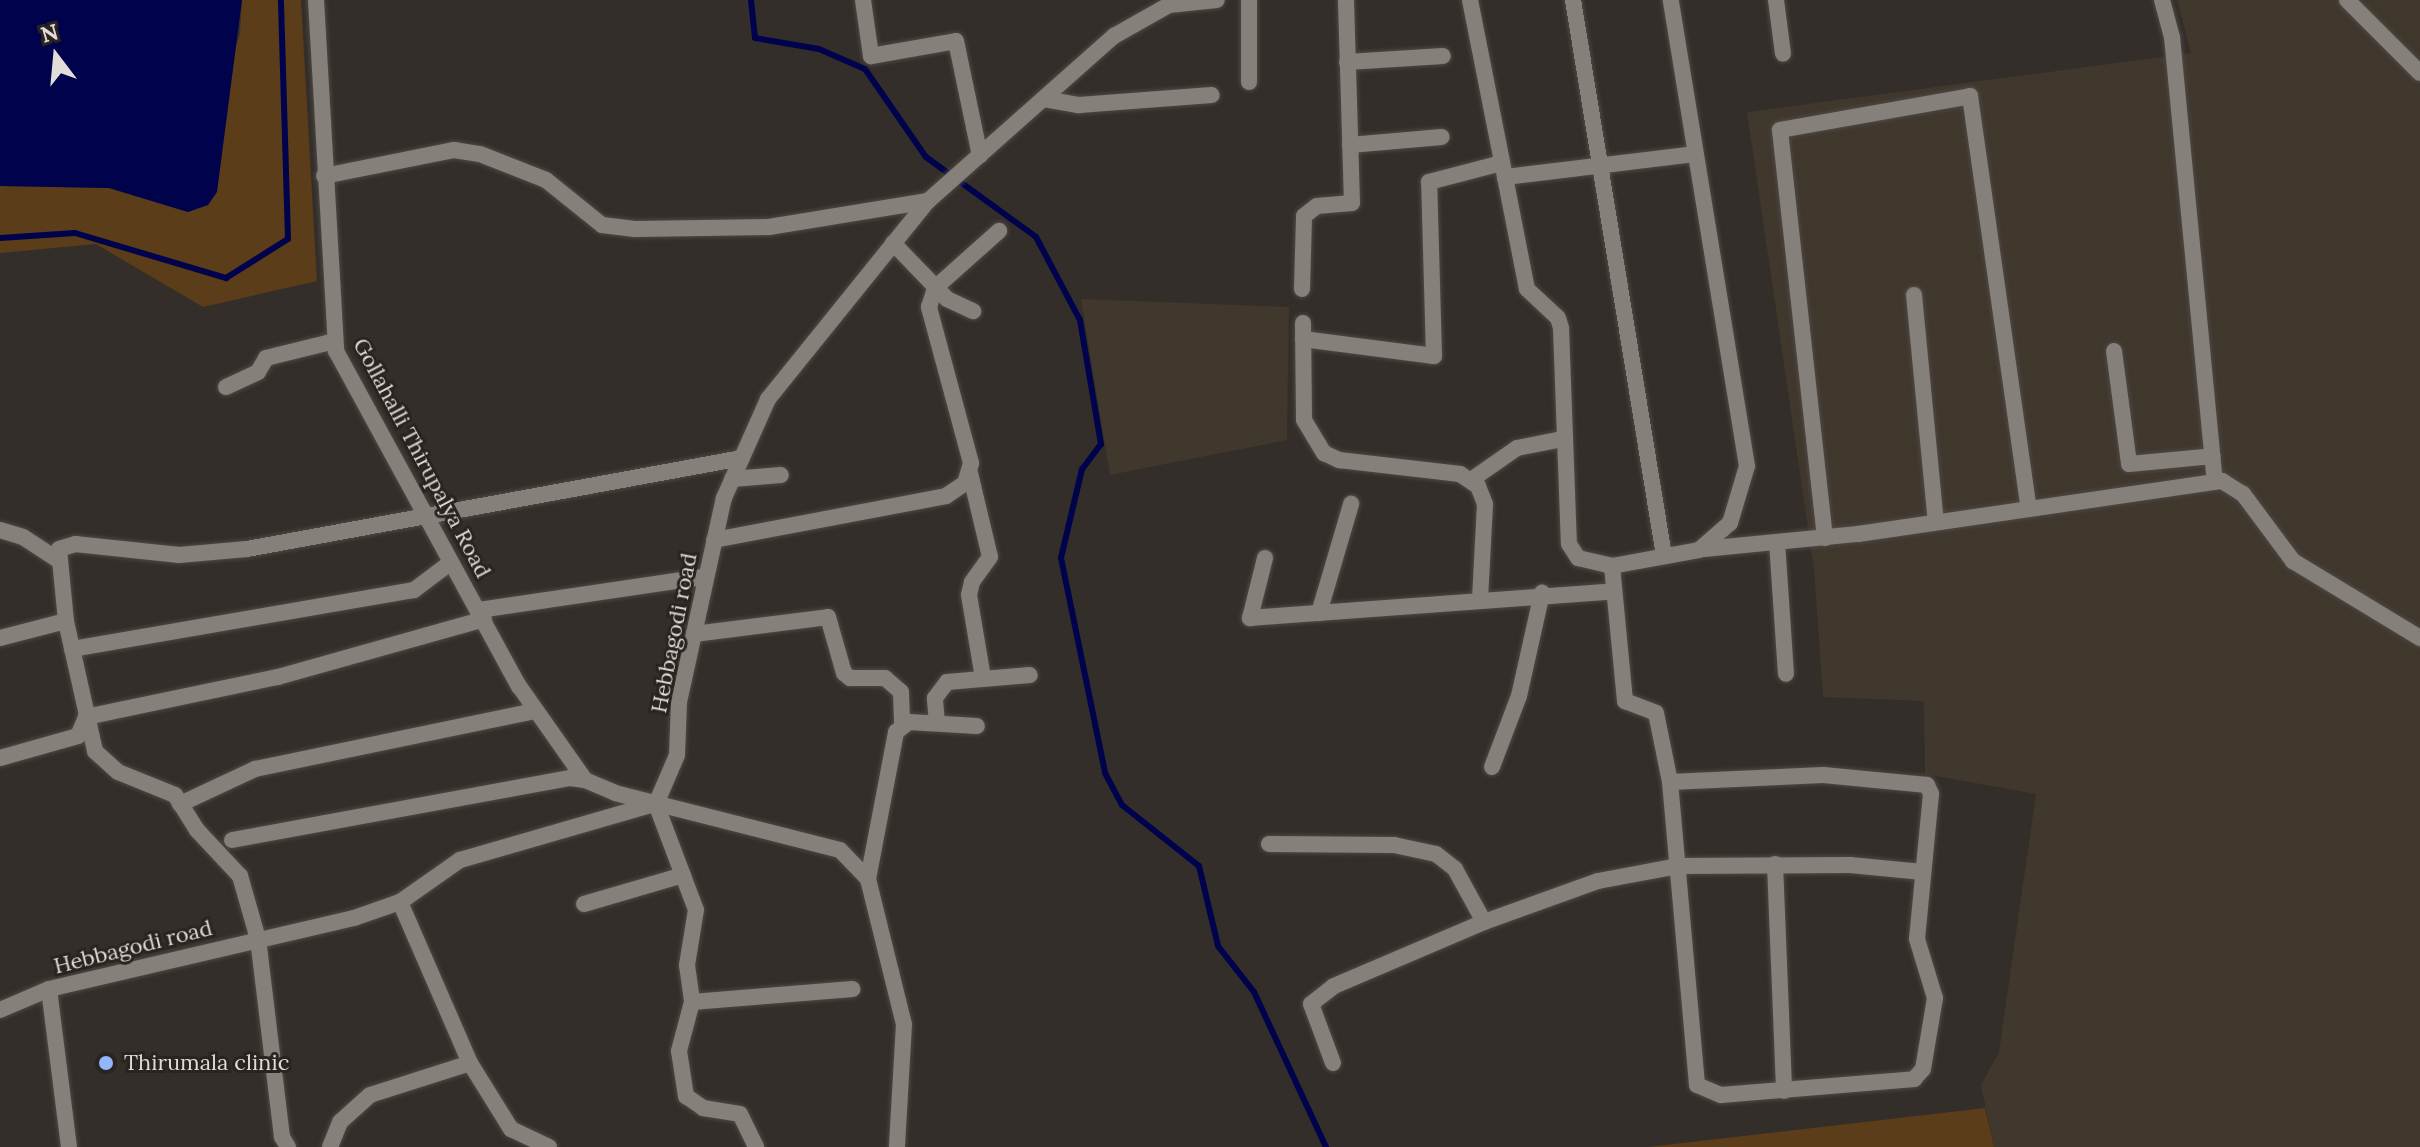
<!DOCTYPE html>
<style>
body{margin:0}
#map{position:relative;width:2420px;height:1147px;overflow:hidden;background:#332e29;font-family:Lora,serif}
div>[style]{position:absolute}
.built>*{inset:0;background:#40372d}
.green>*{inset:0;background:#5b3d19}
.water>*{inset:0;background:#00024c}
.stream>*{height:6px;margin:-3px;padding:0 3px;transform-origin:3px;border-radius:3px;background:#00024c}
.roads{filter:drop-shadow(0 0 2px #4d4946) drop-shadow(0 0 2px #4d4946)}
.minor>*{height:16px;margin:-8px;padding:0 8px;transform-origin:8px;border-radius:8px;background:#86807b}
.tertiary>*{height:16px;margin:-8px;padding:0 8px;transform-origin:8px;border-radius:8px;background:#86807b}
.dots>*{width:22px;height:22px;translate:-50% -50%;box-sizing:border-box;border:4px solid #292420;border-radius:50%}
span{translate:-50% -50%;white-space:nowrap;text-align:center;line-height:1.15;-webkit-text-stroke:6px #292420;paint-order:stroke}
.street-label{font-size:22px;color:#dfdcd9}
.poi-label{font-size:22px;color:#dfdcd9}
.left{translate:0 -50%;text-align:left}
.north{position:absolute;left:16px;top:16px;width:80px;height:80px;-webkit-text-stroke:6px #292420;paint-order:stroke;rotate:344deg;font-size:22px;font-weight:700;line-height:32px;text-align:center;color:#dfdcd9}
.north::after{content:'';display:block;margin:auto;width:28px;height:36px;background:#dfdcd9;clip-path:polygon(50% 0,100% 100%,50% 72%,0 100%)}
</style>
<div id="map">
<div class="built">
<div style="clip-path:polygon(2177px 0,2420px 0,2420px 1147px,1994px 1147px,1981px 1085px,1999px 1052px,2036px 794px,1925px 774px,1924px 701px,1823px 697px,1814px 569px,1747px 112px,2191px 53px)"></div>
<div style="clip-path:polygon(1081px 299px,1289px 307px,1287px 440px,1110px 475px)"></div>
</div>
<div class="green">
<div style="clip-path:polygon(242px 0,301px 0,317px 281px,203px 307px,96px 244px,0 253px,0 186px,109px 188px,188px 212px,240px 33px)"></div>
<div style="clip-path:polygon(1985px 1108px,1994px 1147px,1648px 1147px)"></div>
</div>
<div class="water">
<div style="clip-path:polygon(0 0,242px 0,217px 192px,208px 205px,188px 212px,109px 188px,0 186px)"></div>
</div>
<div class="stream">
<div style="left:751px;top:0;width:38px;rotate:84deg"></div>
<div style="left:755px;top:38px;width:65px;rotate:9.8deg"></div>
<div style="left:819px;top:49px;width:50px;rotate:23.5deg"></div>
<div style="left:865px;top:69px;width:107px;rotate:55.3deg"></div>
<div style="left:926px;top:157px;width:136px;rotate:36deg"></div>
<div style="left:1036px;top:237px;width:94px;rotate:62.1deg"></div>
<div style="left:1080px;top:320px;width:126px;rotate:80.4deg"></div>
<div style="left:1101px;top:444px;width:31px;rotate:127deg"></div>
<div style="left:1082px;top:469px;width:91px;rotate:103.3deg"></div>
<div style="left:1061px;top:558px;width:219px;rotate:78.4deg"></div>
<div style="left:1105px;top:773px;width:36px;rotate:62deg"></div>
<div style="left:1122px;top:805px;width:98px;rotate:38.4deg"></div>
<div style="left:1199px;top:866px;width:82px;rotate:76.6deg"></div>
<div style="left:1218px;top:946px;width:58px;rotate:52deg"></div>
<div style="left:1254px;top:992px;width:171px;rotate:65.1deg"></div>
<div style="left:0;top:238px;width:75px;rotate:-3.8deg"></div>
<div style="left:75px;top:233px;width:158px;rotate:16.6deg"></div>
<div style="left:226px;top:278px;width:73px;rotate:-32.2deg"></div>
<div style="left:288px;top:239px;width:239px;rotate:-91.7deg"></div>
</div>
<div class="roads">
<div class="minor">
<div style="left:863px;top:0;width:57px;rotate:81.9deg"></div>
<div style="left:871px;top:56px;width:86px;rotate:-10deg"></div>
<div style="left:956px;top:41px;width:117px;rotate:78.2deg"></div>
<div style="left:1249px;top:0;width:82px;rotate:90deg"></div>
<div style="left:1470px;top:0;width:180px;rotate:78.8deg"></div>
<div style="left:1505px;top:177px;width:191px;rotate:-6.9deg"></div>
<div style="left:1573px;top:0;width:563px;rotate:80.7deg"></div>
<div style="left:1776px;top:0;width:54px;rotate:82.6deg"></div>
<div style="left:2162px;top:0;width:38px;rotate:75deg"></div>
<div style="left:2172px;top:37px;width:445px;rotate:84.5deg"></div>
<div style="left:2347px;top:0;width:103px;rotate:45deg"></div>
<div style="left:1347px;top:62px;width:96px;rotate:-3.6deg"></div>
<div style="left:1044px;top:99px;width:36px;rotate:10deg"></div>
<div style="left:1079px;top:105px;width:133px;rotate:-4.3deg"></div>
<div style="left:1350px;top:145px;width:92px;rotate:-5deg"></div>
<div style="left:324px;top:176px;width:133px;rotate:-11.3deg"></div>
<div style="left:454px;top:150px;width:26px;rotate:9deg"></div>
<div style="left:480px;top:154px;width:71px;rotate:21.5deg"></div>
<div style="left:546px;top:180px;width:72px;rotate:38.8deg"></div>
<div style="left:602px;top:225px;width:33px;rotate:7deg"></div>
<div style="left:635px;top:229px;width:134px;rotate:-0.9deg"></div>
<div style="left:769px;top:227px;width:161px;rotate:-9.3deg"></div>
<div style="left:1505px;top:177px;width:114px;rotate:78.9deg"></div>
<div style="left:1527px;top:289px;width:42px;rotate:43.1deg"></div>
<div style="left:1558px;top:318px;width:10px;rotate:73deg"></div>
<div style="left:1561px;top:328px;width:216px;rotate:87.9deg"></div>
<div style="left:1569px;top:544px;width:17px;rotate:57deg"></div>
<div style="left:1578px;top:558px;width:35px;rotate:13deg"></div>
<div style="left:1612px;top:566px;width:88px;rotate:-10.4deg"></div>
<div style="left:1699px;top:550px;width:41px;rotate:-41.1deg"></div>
<div style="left:1730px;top:523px;width:59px;rotate:-73.4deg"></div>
<div style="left:1747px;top:466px;width:472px;rotate:-99.3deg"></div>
<div style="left:893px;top:243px;width:78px;rotate:46deg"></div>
<div style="left:947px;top:299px;width:29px;rotate:25deg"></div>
<div style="left:1302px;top:289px;width:73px;rotate:-88.4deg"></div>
<div style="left:1304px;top:216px;width:16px;rotate:-38deg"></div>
<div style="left:1317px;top:206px;width:35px;rotate:-5deg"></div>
<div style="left:1352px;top:203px;width:203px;rotate:-91.7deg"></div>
<div style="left:1914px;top:295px;width:228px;rotate:84.5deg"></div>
<div style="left:1303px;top:323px;width:97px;rotate:89.4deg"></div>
<div style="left:1304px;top:420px;width:39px;rotate:59deg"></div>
<div style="left:1324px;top:453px;width:17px;rotate:25deg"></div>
<div style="left:1339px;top:460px;width:122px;rotate:6.6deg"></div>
<div style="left:1460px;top:474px;width:22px;rotate:34deg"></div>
<div style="left:1478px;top:486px;width:19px;rotate:69deg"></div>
<div style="left:1485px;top:504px;width:97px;rotate:93deg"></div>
<div style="left:1303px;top:339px;width:132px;rotate:7.4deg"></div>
<div style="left:1434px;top:356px;width:174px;rotate:-91.6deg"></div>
<div style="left:1429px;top:182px;width:75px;rotate:-14.6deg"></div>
<div style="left:2114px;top:351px;width:114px;rotate:82.4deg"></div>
<div style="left:2129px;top:464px;width:84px;rotate:-5.4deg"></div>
<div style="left:226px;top:387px;width:35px;rotate:-25deg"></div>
<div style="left:258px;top:372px;width:16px;rotate:-60deg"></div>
<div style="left:266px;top:358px;width:71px;rotate:-13.8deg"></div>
<div style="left:970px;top:473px;width:86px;rotate:76.6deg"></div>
<div style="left:990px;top:557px;width:31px;rotate:126deg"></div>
<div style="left:972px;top:582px;width:13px;rotate:103deg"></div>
<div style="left:969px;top:595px;width:84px;rotate:80.4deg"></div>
<div style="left:732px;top:479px;width:49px;rotate:-4.7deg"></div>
<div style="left:1471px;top:480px;width:56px;rotate:-34.8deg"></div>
<div style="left:1517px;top:448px;width:47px;rotate:-11.1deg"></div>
<div style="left:0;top:530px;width:24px;rotate:17deg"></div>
<div style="left:23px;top:537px;width:42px;rotate:33.3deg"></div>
<div style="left:1825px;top:538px;width:410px;rotate:-96.3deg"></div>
<div style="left:1780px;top:130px;width:193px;rotate:-10.1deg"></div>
<div style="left:1970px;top:96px;width:416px;rotate:81.9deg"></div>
<div style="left:714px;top:540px;width:236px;rotate:-10.7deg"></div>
<div style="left:946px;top:496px;width:23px;rotate:-34deg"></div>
<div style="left:965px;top:483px;width:21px;rotate:-73deg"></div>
<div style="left:971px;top:463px;width:162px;rotate:-105.1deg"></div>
<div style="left:929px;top:307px;width:20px;rotate:-72deg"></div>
<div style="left:935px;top:288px;width:86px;rotate:-41.7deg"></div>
<div style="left:1777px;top:542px;width:132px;rotate:86.1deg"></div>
<div style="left:1704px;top:549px;width:155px;rotate:-5.6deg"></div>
<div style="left:1858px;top:534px;width:368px;rotate:-8.3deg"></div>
<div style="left:2222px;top:481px;width:25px;rotate:32deg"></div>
<div style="left:2243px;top:494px;width:84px;rotate:53.3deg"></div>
<div style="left:2293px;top:561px;width:149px;rotate:31.2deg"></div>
<div style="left:1265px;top:558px;width:62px;rotate:104deg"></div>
<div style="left:1250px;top:618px;width:365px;rotate:-4.2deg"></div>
<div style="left:1612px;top:566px;width:136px;rotate:84.5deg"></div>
<div style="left:1625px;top:701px;width:33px;rotate:21deg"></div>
<div style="left:1656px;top:713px;width:70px;rotate:78.5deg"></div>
<div style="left:1670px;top:782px;width:304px;rotate:84.9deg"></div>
<div style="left:1697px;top:1085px;width:26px;rotate:23deg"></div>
<div style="left:1721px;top:1095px;width:194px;rotate:-4.7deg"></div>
<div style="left:1914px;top:1079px;width:13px;rotate:-48deg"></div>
<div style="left:1923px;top:1069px;width:72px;rotate:-80.4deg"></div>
<div style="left:1935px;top:998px;width:62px;rotate:-107deg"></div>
<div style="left:1917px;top:939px;width:146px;rotate:-84.5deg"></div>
<div style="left:1931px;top:794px;width:10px;rotate:-114deg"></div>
<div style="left:1927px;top:785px;width:104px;rotate:-174.5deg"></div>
<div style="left:1823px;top:775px;width:153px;rotate:177.4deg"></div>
<div style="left:479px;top:610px;width:226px;rotate:-8.4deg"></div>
<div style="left:1319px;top:613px;width:114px;rotate:-73.6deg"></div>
<div style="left:694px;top:634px;width:135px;rotate:-7.2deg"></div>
<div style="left:828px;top:617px;width:58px;rotate:74.1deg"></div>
<div style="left:844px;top:673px;width:8px;rotate:40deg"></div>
<div style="left:850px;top:678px;width:35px"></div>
<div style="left:885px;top:678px;width:21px;rotate:41deg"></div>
<div style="left:901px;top:692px;width:33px;rotate:88deg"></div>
<div style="left:0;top:638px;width:68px;rotate:-14.4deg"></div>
<div style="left:72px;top:649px;width:347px;rotate:-9.8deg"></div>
<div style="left:414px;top:590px;width:45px;rotate:-36.9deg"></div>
<div style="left:86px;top:717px;width:196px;rotate:-11.8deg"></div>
<div style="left:278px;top:677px;width:214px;rotate:-15.7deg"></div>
<div style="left:937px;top:723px;width:25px;rotate:-95deg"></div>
<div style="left:935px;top:698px;width:20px;rotate:-53deg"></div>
<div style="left:947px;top:682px;width:83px;rotate:-4.8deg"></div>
<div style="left:0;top:758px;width:81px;rotate:-15.8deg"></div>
<div style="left:78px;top:736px;width:21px;rotate:-67deg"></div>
<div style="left:1492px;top:767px;width:76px;rotate:-69.2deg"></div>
<div style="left:1519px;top:696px;width:106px;rotate:-77.4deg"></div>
<div style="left:180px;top:804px;width:83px;rotate:-25deg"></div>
<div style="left:255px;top:769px;width:285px;rotate:-11.7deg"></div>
<div style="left:656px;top:804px;width:113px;rotate:69.3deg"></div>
<div style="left:696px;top:910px;width:56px;rotate:99.3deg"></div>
<div style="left:687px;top:965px;width:37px;rotate:82deg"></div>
<div style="left:692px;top:1002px;width:161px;rotate:-4.6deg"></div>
<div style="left:232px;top:840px;width:344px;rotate:-10.4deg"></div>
<div style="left:570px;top:778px;width:15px;rotate:8deg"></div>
<div style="left:1269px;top:844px;width:125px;rotate:0.5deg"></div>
<div style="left:1394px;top:845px;width:43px;rotate:12.1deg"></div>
<div style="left:1436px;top:854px;width:24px;rotate:38deg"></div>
<div style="left:1455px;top:869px;width:60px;rotate:61.3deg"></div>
<div style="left:1775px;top:864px;width:227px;rotate:87.7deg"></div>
<div style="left:868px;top:879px;width:150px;rotate:-79.2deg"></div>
<div style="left:896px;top:732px;width:16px;rotate:-38deg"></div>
<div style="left:909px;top:722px;width:68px;rotate:3.4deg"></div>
<div style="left:400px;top:902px;width:176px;rotate:66.5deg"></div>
<div style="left:470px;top:1063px;width:78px;rotate:58.2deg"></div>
<div style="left:511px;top:1129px;width:42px;rotate:25.3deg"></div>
<div style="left:584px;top:904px;width:103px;rotate:-16.3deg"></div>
<div style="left:49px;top:989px;width:159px;rotate:82.8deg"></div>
<div style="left:692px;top:1002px;width:51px;rotate:104.9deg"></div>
<div style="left:679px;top:1051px;width:46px;rotate:81.2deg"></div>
<div style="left:686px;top:1096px;width:21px;rotate:35deg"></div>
<div style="left:703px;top:1108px;width:37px;rotate:9deg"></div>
<div style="left:740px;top:1114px;width:37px;rotate:64deg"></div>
<div style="left:1333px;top:1063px;width:63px;rotate:-110.4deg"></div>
<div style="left:1311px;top:1004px;width:29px;rotate:-38deg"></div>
<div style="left:1334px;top:986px;width:163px;rotate:-23.1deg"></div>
<div style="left:1484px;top:922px;width:121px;rotate:-19.8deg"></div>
<div style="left:1598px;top:881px;width:81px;rotate:-10.6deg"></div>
<div style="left:1678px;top:866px;width:172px;rotate:-0.3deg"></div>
<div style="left:1850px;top:865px;width:73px;rotate:5.5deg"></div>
<div style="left:288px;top:1147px;width:12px;rotate:-121deg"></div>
<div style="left:282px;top:1137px;width:199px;rotate:-96.9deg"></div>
<div style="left:258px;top:939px;width:66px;rotate:-105.9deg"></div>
<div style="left:240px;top:876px;width:63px;rotate:-133.1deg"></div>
<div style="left:197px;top:830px;width:41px;rotate:-122.2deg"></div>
<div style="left:175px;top:795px;width:61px;rotate:-158deg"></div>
<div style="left:118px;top:772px;width:31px;rotate:-138deg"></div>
<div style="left:95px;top:751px;width:133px;rotate:-102.6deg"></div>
<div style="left:66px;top:621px;width:72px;rotate:-95.6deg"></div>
<div style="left:59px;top:549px;width:17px;rotate:-17deg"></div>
<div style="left:75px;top:544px;width:105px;rotate:6deg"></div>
<div style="left:179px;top:555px;width:68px;rotate:-5deg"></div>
<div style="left:247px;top:549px;width:503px;rotate:-10.42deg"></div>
<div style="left:330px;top:1147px;width:27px;rotate:-68deg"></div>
<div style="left:340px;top:1122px;width:40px;rotate:-42deg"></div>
<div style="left:370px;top:1095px;width:105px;rotate:-17.7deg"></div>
</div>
<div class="tertiary">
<div style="left:316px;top:0;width:352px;rotate:86.7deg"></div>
<div style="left:336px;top:351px;width:382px;rotate:61.4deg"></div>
<div style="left:519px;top:686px;width:115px;rotate:54.9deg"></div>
<div style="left:585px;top:780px;width:33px;rotate:23deg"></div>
<div style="left:615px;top:793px;width:232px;rotate:14.2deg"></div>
<div style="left:840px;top:850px;width:40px;rotate:46deg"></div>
<div style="left:868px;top:879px;width:149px;rotate:76.1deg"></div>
<div style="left:904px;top:1024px;width:123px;rotate:93.3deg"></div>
<div style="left:656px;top:804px;width:53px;rotate:-66.8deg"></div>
<div style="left:677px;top:755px;width:53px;rotate:-87.8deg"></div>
<div style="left:679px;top:702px;width:209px;rotate:-77.6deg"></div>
<div style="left:724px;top:498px;width:108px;rotate:-66deg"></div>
<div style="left:768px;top:399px;width:255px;rotate:-51.1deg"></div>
<div style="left:928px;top:201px;width:249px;rotate:-41.6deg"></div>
<div style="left:1114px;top:36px;width:63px;rotate:-29.4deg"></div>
<div style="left:1169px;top:5px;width:48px;rotate:-5.9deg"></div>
<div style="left:0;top:1010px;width:53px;rotate:-23.2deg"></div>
<div style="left:49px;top:989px;width:313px;rotate:-13.1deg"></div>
<div style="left:354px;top:918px;width:49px;rotate:-19.2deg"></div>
<div style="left:400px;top:902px;width:73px;rotate:-35deg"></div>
<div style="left:460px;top:860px;width:202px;rotate:-16.1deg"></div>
</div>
</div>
<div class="dots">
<div style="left:106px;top:1063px;background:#93b7fd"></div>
</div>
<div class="street-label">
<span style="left:422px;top:458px;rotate:62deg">Gollahalli Thirupalya Road</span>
<span style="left:674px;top:633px;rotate:-79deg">Hebbagodi road</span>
<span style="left:133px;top:947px;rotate:-14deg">Hebbagodi road</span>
</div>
<div class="poi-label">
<span class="left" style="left:124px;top:1063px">Thirumala clinic</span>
</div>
<div class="north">N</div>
</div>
